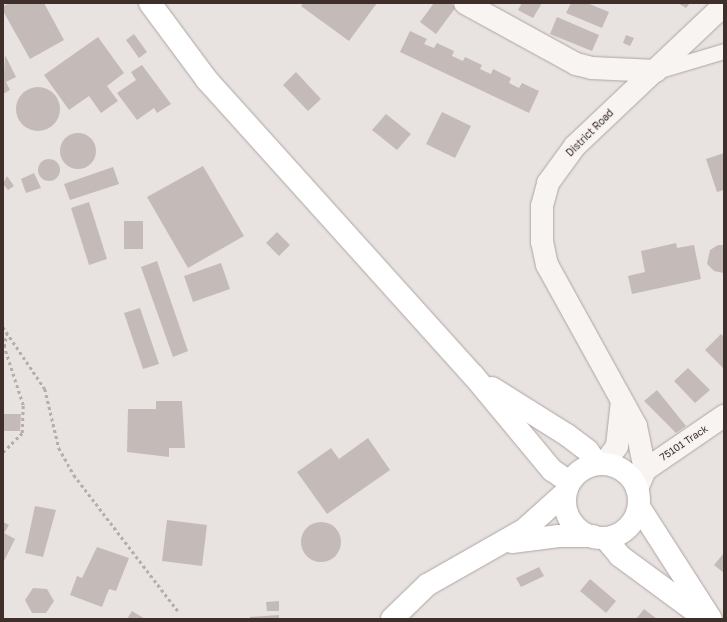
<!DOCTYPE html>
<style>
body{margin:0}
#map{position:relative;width:727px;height:622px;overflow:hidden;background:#e8e2e0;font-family:"Golos Text",sans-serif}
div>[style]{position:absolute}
.building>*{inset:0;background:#c4bbb8}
.round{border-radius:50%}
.path>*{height:2.5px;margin-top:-1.25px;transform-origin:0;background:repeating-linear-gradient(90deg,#b4adaa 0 3px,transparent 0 6px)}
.roads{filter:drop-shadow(0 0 1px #aea5a2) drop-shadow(0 0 1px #aea5a2)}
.lane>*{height:15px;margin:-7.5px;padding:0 7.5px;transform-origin:7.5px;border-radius:7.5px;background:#f7f4f2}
.street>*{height:22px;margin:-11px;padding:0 11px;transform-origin:11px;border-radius:11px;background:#f7f4f2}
.secondary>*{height:22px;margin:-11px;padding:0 11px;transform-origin:11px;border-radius:11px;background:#fff}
.secondary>.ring{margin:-11px;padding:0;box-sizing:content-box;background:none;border:22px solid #fff;border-radius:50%}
span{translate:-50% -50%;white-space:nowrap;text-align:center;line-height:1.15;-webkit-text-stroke:3px #f6f1ef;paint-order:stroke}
.street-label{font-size:10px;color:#3e2f2a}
.frame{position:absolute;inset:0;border:4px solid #3e2f2a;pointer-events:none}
</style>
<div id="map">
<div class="building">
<div style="clip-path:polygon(10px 3px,44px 3px,64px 40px,30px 59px,3px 11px,3px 6px)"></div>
<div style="clip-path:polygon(303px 3px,377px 3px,349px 41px,301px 6px)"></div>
<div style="clip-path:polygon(434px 3px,450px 3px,456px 7px,436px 34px,420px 22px)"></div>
<div style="clip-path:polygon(522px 3px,542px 3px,533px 18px,518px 10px)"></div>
<div style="clip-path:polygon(571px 3px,587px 3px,609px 12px,602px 28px,566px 13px)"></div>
<div style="clip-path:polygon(678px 3px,690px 3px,686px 8px)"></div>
<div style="clip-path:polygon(557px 17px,599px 35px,592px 51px,550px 34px)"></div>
<div style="clip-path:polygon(410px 31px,427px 39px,424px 44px,434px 48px,437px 43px,454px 51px,452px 56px,463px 61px,465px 57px,482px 65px,480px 69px,491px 74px,493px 69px,511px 78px,509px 83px,519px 88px,522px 83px,539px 91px,529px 113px,400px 52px)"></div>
<div style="clip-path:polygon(134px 34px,147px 52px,139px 58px,126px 40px)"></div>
<div style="clip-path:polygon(626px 35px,634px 38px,630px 46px,623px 43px)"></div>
<div style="clip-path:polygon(98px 37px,124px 73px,107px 86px,118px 101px,101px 113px,89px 96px,69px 110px,44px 75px)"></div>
<div style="clip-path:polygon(5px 55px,16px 77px,6px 82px,10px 90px,3px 94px)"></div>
<div style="clip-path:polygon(142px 65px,171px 104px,157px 113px,154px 108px,137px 120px,117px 93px,136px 80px,131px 72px)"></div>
<div style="clip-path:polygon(296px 72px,321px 99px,308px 111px,283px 85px)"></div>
<div class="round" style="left:16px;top:87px;width:44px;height:44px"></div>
<div style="clip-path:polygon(442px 112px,471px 126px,455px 158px,426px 144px)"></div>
<div style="clip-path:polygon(386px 114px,411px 134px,397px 150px,372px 130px)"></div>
<div class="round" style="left:60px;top:133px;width:36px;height:36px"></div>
<div style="clip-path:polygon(724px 153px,724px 190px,717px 192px,706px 159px)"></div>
<div class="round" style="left:38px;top:159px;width:22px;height:22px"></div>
<div style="clip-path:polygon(203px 166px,244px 236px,188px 268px,147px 197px)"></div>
<div style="clip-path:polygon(113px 167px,119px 184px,70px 200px,64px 184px)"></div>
<div style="clip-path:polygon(34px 173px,41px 188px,26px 193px,21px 179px)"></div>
<div style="clip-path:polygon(7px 176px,14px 186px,8px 190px,3px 184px)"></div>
<div style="clip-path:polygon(89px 202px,107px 259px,89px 265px,71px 208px)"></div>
<div style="clip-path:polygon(124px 221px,143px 221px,143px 249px,124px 249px)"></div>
<div style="clip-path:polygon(277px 232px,290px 245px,279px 256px,266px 243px)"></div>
<div style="clip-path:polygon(676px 243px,677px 248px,694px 245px,701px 279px,632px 294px,628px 276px,645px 272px,641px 251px)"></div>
<div style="clip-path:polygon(718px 245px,724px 245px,724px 273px,714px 271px,707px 264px,710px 250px)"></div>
<div style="clip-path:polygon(157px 261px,188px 351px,173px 357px,141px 267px)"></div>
<div style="clip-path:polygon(221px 263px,230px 289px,193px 302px,184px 276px)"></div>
<div style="clip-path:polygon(140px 308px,159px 364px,143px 369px,124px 313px)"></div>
<div style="clip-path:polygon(721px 334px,724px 337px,724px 369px,705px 350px)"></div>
<div style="clip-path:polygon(688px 368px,710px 390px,695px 403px,674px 381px)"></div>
<div style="clip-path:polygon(657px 390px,686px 426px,676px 433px,644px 401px)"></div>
<div style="clip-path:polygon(156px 401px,182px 401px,185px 448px,169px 448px,169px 457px,127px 452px,128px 409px,156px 409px)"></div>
<div style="clip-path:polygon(3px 414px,21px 414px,20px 431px,3px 431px)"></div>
<div style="clip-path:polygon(368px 438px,390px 470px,327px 514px,297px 472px,331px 448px,339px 459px)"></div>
<div style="clip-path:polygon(35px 506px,56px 510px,43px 557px,25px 553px)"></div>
<div style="clip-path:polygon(167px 520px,207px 525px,202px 566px,162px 561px)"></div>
<div class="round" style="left:301px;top:522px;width:40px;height:40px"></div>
<div style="clip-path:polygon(3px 522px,9px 525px,4px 533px,15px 539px,3px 563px)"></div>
<div style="clip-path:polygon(97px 547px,129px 558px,116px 591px,109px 589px,102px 607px,70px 595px,77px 576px,82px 578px)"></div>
<div style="clip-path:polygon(724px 553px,724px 573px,714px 565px)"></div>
<div style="clip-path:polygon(539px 567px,544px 576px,521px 587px,516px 578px)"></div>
<div style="clip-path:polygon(590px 579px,616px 601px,606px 613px,580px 591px)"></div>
<div style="clip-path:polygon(33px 588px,47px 589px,54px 601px,46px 613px,32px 613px,25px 600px)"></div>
<div style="clip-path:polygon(279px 601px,279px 611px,267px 611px,266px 602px)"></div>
<div style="clip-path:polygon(644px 609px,657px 619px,636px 619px)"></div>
<div style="clip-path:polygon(132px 611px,145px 619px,127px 619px)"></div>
<div style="clip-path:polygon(279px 615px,279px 619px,250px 619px,250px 617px)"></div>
</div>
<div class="path">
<div style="left:3px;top:327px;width:75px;rotate:55.9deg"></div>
<div style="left:45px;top:389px;width:61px;rotate:76.7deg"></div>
<div style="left:59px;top:448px;width:31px;rotate:61deg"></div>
<div style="left:74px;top:475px;width:171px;rotate:52.6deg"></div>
<div style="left:3px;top:452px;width:27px;rotate:-45deg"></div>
<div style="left:22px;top:433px;width:28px;rotate:-88deg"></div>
<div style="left:23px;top:405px;width:61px;rotate:-108.1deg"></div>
<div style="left:4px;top:347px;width:15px;rotate:-79deg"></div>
</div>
<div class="roads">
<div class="lane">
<div style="left:657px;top:71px;width:70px;rotate:-16.6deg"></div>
</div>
<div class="street">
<div style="left:465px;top:3px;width:127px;rotate:28.8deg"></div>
<div style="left:576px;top:64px;width:16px;rotate:14deg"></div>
<div style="left:592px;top:68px;width:64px;rotate:2.7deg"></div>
<div style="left:604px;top:464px;width:22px;rotate:-54deg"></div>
<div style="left:617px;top:446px;width:45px;rotate:-83.7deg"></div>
<div style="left:645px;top:470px;width:96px;rotate:-34.4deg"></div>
<div style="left:637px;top:489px;width:21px;rotate:-67deg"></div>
<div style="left:645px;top:470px;width:45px;rotate:-101.6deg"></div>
<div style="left:636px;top:426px;width:184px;rotate:-118.9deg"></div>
<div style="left:547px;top:265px;width:24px;rotate:-102deg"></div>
<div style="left:542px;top:242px;width:36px;rotate:-90deg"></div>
<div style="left:542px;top:206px;width:24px;rotate:-75deg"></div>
<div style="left:548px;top:183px;width:46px;rotate:-53.9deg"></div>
<div style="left:575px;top:146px;width:205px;rotate:-43.4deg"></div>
</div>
<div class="secondary">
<div style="left:150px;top:3px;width:96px;rotate:53.5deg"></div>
<div style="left:207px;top:80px;width:397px;rotate:48deg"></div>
<div style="left:473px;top:375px;width:124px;rotate:50.3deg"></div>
<div style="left:552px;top:470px;width:21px;rotate:35deg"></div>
<div style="left:492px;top:388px;width:89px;rotate:32.1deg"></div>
<div style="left:567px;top:435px;width:26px;rotate:37deg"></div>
<div style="left:588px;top:451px;width:16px;rotate:55deg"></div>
<div class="ring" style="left:565px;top:464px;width:52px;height:52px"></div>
<div style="left:639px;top:507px;width:133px;rotate:57.3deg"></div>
<div style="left:605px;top:538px;width:23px;rotate:50deg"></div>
<div style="left:620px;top:556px;width:104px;rotate:36.4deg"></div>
<div style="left:512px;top:542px;width:47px;rotate:-7.3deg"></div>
<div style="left:559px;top:536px;width:34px"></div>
<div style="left:392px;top:619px;width:49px;rotate:-44.2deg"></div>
<div style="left:427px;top:585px;width:112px;rotate:-29.6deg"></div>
<div style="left:524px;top:530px;width:55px;rotate:-42.1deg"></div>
</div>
</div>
<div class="street-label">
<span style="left:590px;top:133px;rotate:-45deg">District Road</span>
<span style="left:684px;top:443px;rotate:-34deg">75101 Track</span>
</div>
<div class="frame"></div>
</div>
